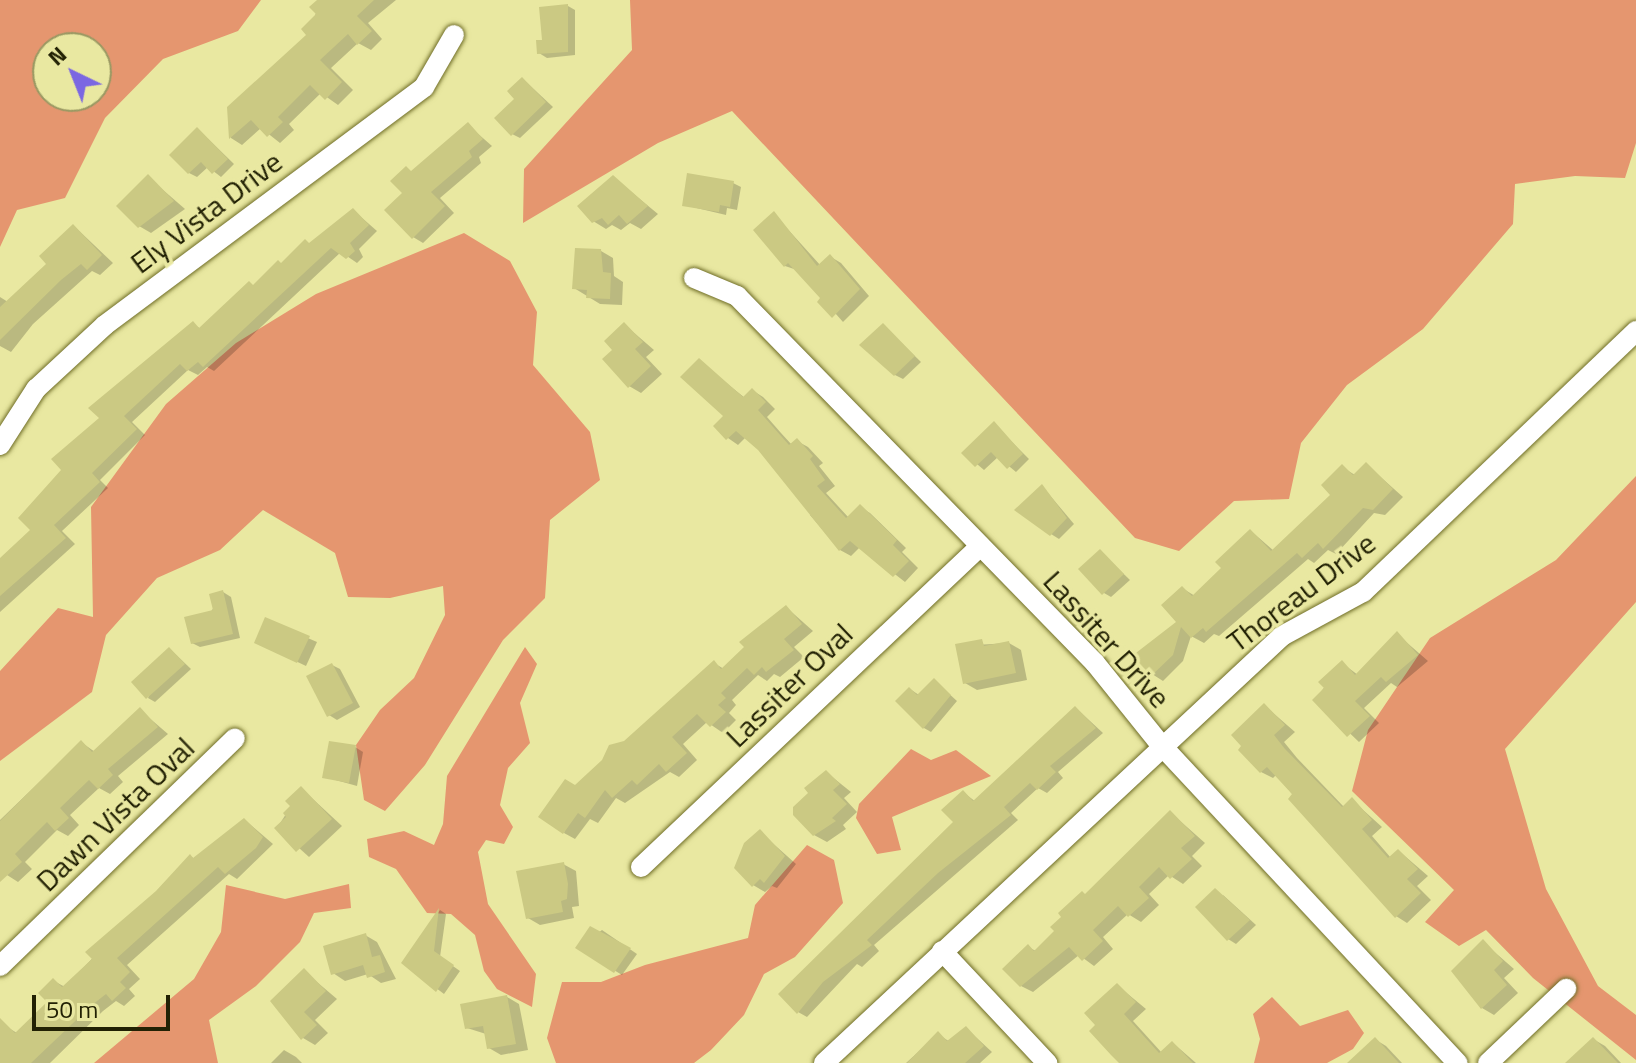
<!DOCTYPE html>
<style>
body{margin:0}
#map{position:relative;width:1636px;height:1063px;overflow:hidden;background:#e9e8a1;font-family:"Titillium Web",sans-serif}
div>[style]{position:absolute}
.forest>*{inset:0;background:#e5966f}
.shadow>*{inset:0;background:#0003}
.building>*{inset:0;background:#cbc983}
.roads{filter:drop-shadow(0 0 2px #6f6d27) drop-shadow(0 0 2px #6f6d27)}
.street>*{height:20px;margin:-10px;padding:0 10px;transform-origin:10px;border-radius:10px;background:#fff}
span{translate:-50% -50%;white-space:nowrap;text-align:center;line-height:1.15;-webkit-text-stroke:7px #e9e8a1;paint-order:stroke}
.street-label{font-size:30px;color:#222104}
.north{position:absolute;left:32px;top:32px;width:80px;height:80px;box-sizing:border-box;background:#e9e8a1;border:2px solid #999862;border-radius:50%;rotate:317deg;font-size:22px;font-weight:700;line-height:32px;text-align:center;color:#222104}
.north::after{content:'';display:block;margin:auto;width:28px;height:36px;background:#7b67e2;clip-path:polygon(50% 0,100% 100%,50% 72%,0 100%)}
.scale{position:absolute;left:32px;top:995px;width:138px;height:36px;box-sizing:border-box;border:4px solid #222104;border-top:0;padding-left:10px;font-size:24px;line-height:28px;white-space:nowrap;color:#222104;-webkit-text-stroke:6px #e9e8a1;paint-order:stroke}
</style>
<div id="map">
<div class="forest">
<div style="clip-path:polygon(evenodd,0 0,261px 0,238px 31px,163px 59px,105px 118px,65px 198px,17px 210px,0 247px,0 0,48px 48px,96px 48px,96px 96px,48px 96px,48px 48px)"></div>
<div style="clip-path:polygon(630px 0,1636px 0,1636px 143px,1625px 178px,1575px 176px,1515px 184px,1513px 224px,1423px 329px,1347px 385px,1301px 443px,1289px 499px,1234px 501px,1179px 551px,1135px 538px,732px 111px,658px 143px,523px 223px,524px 169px,632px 50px)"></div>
<div style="clip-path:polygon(464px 233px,510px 261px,537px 312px,533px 365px,590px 432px,600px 480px,550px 520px,545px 598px,503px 640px,425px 765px,385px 811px,364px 800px,356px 745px,380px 710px,414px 678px,445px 615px,443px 586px,390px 598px,348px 597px,335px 553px,263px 510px,220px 550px,157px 578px,106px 635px,92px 692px,0 761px,0 671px,58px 608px,93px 617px,91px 507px,166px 404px,236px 343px,316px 294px)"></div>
<div style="clip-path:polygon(1636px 476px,1636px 602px,1505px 749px,1546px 889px,1598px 986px,1636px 1015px,1636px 1060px,1533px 978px,1486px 930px,1459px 946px,1425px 922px,1454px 890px,1352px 791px,1368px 730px,1430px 638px,1556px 560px)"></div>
<div style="clip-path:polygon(525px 647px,537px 664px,520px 703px,530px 743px,508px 768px,500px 805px,513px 827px,504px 844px,486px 840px,478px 852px,488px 904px,536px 974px,532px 1007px,497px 989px,484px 971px,475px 935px,451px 914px,427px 913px,396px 869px,369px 857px,367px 839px,404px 831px,434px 845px,443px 824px,447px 776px)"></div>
<div style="clip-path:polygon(911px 749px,931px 760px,956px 750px,991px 776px,892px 817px,901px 850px,877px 854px,856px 818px,859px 804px)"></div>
<div style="clip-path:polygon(807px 845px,834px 860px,843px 903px,795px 957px,764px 974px,744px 1015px,711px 1050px,694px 1063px,556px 1063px,547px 1038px,562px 982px,601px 982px,645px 965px,748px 938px,755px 905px)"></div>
<div style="clip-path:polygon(349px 884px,351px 908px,314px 913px,300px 942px,256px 986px,209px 1020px,218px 1063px,94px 1063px,194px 979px,221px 932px,226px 885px,285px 899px)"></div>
<div style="clip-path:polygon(1272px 997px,1300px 1026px,1348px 1010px,1364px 1033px,1353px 1049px,1327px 1063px,1254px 1063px,1260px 1039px,1253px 1014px)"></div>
</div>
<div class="shadow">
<div style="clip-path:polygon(320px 0,396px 0,368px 23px,382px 39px,371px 50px,358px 43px,331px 68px,353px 90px,338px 105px,321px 93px,289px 124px,294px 130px,280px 143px,261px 128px,242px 145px,231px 138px,229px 108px,309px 35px)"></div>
<div style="clip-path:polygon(568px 6px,575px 10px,575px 55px,547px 58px,539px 53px)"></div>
<div style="clip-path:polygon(523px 79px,553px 107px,520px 138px,512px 134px)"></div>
<div style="clip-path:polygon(468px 125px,492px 146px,479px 157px,481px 163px,440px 198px,454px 213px,423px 243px,413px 237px,405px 193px,413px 172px)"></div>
<div style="clip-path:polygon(198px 129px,234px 164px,221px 177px,208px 167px,197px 177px,189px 173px)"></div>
<div style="clip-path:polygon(148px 177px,185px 209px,151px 233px,139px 226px)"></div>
<div style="clip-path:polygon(613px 177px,658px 214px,641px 229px,630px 223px,621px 230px,612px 225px,606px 229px,593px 221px)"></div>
<div style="clip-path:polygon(733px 183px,741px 187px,737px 210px,727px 208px,726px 215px,684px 205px)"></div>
<div style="clip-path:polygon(353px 210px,377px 231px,359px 249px,363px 257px,357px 263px,341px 252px,214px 371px,207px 367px,198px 375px,188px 370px,132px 422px,145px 435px,100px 480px,108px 488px,62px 531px,75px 544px,0 612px,0 559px,32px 530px,64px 470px,102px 419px,193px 324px,201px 329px)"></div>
<div style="clip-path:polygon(774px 214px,821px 266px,831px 257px,841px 263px,869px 296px,843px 322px,797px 270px,785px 266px)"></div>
<div style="clip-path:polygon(74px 226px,113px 263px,100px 275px,92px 271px,33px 324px,11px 352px,0 346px,0 297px,8px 302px,49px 264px)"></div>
<div style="clip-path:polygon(601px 251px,613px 258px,614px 276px,623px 282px,622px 305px,600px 304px,574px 288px)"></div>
<div style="clip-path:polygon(625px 325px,654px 350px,646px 357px,662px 374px,641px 393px,629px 386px,615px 350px)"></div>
<div style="clip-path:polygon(883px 325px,921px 362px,903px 379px,895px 375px)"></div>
<div style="clip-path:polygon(699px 361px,745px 398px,752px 390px,763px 397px,775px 409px,767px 417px,781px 433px,792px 445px,797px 441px,808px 447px,823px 463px,819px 466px,835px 486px,826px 493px,849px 518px,860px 507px,870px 513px,906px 548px,902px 552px,918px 568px,905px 582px,860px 547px,851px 556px,840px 550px,810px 515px,813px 512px,791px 482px,746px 437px,738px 445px,728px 438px,726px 416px)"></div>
<div style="clip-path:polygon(994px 424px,1029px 459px,1016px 472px,998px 457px,984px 470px,964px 453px)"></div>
<div style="clip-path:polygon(1366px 464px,1403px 497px,1385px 515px,1374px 513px,1336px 554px,1328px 550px,1314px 563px,1308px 559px,1219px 636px,1214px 634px,1204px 643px,1191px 636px,1183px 661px,1163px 681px,1152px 674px,1179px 622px,1182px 588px,1195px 596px,1224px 568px,1251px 531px,1274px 551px,1333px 495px,1342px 467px,1355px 475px)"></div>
<div style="clip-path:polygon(1042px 486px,1074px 524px,1059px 539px,1051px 534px)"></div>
<div style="clip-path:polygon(1100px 551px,1130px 580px,1111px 597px,1104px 593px)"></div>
<div style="clip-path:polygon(223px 592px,231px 597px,240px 638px,200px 647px,192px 643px)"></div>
<div style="clip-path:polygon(786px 607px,813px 631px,794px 647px,804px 657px,780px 677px,774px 674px,767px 681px,758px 675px,732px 700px,736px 705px,729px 713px,736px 720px,723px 733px,707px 722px,683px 744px,697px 760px,679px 777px,670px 772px,625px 803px,616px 798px,598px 823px,590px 819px,575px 839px,564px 833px,576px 787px,714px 663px,724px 669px)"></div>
<div style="clip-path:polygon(266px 620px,317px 642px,306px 666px,264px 646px)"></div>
<div style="clip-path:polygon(1397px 634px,1428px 661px,1397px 687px,1391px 683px,1364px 708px,1379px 723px,1359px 742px,1315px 700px,1342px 663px,1358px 675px)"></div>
<div style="clip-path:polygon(1009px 643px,1021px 650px,1027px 680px,977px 690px,965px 683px,958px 646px)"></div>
<div style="clip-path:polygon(170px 649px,191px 669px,155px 702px,148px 698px)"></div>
<div style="clip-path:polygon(332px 665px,340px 669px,360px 707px,337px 720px,329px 715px)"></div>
<div style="clip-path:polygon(934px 680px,957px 701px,931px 732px,924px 728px,910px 689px,919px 695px)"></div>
<div style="clip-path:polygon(1265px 706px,1295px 732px,1284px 742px,1297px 758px,1344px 807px,1352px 800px,1382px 827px,1372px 836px,1391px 858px,1399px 851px,1428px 876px,1417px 886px,1431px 900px,1407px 923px,1396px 916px,1276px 775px,1273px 778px,1261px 772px)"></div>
<div style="clip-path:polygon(1076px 708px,1103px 733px,1058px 772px,1063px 778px,1047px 793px,1038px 788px,1011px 813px,1018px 820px,874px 945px,879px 951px,862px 967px,857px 964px,807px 1017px,798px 1012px,780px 994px,955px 822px,963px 792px,976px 802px)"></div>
<div style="clip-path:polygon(140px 710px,168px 734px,118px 776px,123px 782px,110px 794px,99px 788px,70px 815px,79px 825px,68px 836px,57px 830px,25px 862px,32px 869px,18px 882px,7px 875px,0 868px,0 820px,81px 742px,95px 752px)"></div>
<div style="clip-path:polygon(355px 747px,363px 752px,357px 786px,325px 777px)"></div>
<div style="clip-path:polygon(826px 772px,851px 792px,844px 798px,857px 812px,843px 825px,846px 829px,827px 842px,814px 835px)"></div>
<div style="clip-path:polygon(302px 789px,342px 826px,309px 857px,277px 828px)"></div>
<div style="clip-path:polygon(1170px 812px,1205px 843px,1192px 856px,1202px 866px,1183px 884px,1169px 875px,1149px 894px,1159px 905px,1141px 922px,1128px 914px,1103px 937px,1113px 949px,1094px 966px,1079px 955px,1033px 992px,1021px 986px,1028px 947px,1036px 951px)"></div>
<div style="clip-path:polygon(245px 820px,273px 844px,237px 879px,229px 874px,127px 965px,140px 979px,129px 989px,135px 996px,124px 1006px,116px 1001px,103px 1011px,50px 1063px,1px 1063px,0 1034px,7px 1027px,17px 1033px,49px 1002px,54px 981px,65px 987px,190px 856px,195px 859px)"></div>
<div style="clip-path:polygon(760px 832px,796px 864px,777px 888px,772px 886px,765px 892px,753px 885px)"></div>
<div style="clip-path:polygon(563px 864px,576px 871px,579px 906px,572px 907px,574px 918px,540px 925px,528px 918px)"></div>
<div style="clip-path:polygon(1223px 895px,1256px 925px,1236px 944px,1228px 939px)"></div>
<div style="clip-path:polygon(440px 910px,446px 914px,440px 957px,460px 971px,444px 994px,403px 963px)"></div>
<div style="clip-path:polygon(602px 930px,637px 954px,622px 975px,578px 948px)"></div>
<div style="clip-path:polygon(365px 935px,377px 942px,396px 979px,381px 983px,368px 974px,345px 981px,333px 973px)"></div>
<div style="clip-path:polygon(1483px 942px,1514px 969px,1504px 978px,1518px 993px,1494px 1015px,1482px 1008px)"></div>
<div style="clip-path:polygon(304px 971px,337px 999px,315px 1020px,328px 1033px,315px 1045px,303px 1038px)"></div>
<div style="clip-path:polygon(1117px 985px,1146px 1009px,1133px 1021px,1162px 1053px,1173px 1043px,1196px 1063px,1122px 1063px)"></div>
<div style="clip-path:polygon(507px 997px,519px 1004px,528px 1050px,501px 1055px,489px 1048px,486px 1034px,467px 1028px)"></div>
<div style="clip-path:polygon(966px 1028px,992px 1052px,980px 1063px,906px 1063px,938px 1034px,950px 1042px)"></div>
<div style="clip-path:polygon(1593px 1039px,1605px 1046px,1621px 1063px,1570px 1063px)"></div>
<div style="clip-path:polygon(1376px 1040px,1386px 1046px,1402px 1063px,1350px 1063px)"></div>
<div style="clip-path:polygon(284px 1050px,296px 1057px,302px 1063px,271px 1063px)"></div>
</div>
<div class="building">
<div style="clip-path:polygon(317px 0,374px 0,357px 16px,372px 31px,357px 45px,348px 34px,320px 60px,342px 82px,325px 100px,310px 85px,278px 117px,283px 122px,267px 137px,251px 120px,229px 139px,227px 107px,306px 35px,301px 29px,316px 14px,309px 7px)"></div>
<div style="clip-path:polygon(568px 4px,568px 52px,537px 54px,536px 40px,542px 40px,539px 7px)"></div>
<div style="clip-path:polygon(522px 77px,546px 102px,511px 136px,494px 118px,514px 99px,507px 91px)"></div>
<div style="clip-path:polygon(468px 122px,483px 139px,469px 151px,472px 157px,431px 192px,445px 206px,412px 239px,384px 210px,402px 193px,390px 181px,406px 166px,411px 171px)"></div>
<div style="clip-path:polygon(197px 127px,228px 159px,212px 174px,201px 162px,188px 174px,169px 155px)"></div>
<div style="clip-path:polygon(687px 173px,734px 181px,730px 207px,720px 205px,719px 212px,682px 206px)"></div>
<div style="clip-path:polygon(148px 174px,174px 201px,138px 228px,116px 206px)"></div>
<div style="clip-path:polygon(613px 175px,648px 206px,627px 224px,619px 215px,608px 225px,602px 218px,592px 223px,577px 206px)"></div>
<div style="clip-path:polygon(353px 208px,369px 225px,350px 243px,355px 251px,346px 259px,331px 248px,203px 367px,198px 362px,187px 371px,180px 364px,124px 416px,137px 429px,92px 473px,100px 482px,54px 525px,66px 538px,0 596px,0 558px,30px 530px,18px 518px,61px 470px,51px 459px,99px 418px,88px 408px,193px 321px,199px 328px,249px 281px,253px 285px,278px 260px,281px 263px,305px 239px,309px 243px)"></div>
<div style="clip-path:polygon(774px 211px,817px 266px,830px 254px,860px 289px,832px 318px,817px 302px,820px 298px,788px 263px,784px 267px,753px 230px)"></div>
<div style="clip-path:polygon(73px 224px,102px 255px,87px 270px,81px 264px,61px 280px,0 340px,0 307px,46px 264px,39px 256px)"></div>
<div style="clip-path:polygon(575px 248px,601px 249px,603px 272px,611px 273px,610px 299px,586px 298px,587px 290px,572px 289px)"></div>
<div style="clip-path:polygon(624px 322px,643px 342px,635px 349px,651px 366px,628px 388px,602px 359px,612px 350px,604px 341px)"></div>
<div style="clip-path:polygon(883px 323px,915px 356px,894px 376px,859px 345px)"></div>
<div style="clip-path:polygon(699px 358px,743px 397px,752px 388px,766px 402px,758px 410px,789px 445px,797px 438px,813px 456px,810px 459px,825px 480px,817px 486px,846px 518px,860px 504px,897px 540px,893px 545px,909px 561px,893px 577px,850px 541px,839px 551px,758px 450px,736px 431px,726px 440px,713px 426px,723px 416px,680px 377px)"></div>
<div style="clip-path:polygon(994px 421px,1023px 454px,1007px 469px,991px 452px,975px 467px,961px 453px)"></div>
<div style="clip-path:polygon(1366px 462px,1393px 489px,1373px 510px,1363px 508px,1323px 549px,1318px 543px,1302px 558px,1297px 553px,1206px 632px,1203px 628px,1191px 638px,1181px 627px,1173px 655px,1151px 676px,1132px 656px,1176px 622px,1161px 605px,1182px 586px,1192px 596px,1221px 568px,1215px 562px,1250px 529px,1271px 551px,1330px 495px,1321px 485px,1342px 464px,1353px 475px)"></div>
<div style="clip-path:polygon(1042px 484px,1067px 518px,1050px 536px,1014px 510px)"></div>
<div style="clip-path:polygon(1100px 549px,1124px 574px,1102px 595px,1078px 569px)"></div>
<div style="clip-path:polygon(223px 590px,233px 634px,191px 644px,184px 617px,213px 610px,209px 594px)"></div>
<div style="clip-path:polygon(786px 605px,802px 624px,784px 639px,794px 650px,766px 672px,762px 667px,754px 675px,747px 668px,721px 693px,726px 698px,718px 705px,726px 712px,710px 727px,697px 714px,672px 737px,687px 753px,666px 772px,659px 764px,637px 785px,632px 780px,612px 798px,605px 790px,585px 818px,578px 813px,563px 834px,538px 817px,565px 779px,575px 785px,602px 760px,609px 745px,624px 741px,714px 660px,721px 669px,744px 647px,739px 642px)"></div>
<div style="clip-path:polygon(265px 617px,310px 636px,297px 663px,254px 643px)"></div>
<div style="clip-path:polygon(1397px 631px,1418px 655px,1386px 682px,1381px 677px,1355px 701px,1370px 716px,1347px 737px,1312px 700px,1324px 688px,1318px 682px,1342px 660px,1355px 675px)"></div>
<div style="clip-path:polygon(982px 639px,984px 646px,1009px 641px,1016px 673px,963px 684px,955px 644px)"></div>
<div style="clip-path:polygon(169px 647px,185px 664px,146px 699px,131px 682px)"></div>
<div style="clip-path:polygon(332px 663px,353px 703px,327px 717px,306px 676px)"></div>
<div style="clip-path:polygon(934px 678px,951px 695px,923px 729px,895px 701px,909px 687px,917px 695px)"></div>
<div style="clip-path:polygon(1264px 703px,1285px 725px,1274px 735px,1285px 749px,1342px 807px,1352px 797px,1372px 820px,1362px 829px,1388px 858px,1398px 849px,1418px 869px,1407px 879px,1421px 893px,1395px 918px,1288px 799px,1292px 794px,1267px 767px,1260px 773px,1238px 750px,1241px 746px,1231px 735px)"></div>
<div style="clip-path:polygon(1075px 706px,1096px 728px,1050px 766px,1056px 772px,1037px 790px,1030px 783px,1004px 807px,1011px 815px,938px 873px,867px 940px,872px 945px,823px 982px,797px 1014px,778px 994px,953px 822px,941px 810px,963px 790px,973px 801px)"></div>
<div style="clip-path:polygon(140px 707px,158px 727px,108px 769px,113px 775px,98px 789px,89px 780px,60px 808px,69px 818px,55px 831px,47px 822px,15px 854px,22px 862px,0 882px,0 821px,81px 740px,92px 752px)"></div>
<div style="clip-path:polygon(329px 741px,356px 745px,349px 783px,322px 778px)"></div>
<div style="clip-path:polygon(826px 770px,840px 784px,833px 790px,847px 804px,832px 818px,836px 821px,813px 836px,793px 815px,793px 807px,808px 793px,804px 788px)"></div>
<div style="clip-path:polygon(301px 786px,332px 819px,296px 852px,274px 828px,286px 817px,283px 813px,290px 806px,285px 801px)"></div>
<div style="clip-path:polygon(1170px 810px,1195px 836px,1181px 848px,1192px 859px,1170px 879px,1159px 867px,1139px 887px,1149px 898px,1128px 917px,1118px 906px,1093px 930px,1103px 941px,1082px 961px,1069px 947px,1020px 987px,1002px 969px,1028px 944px,1034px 951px,1054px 931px,1050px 927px,1061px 917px,1058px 913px,1082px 891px,1085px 894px)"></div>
<div style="clip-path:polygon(244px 818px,263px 837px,256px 848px,225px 874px,218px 867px,117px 958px,130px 972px,120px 982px,126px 988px,112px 1001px,106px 994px,92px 1005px,31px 1063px,0 1063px,0 1018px,15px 1033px,47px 1002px,38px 993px,53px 978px,62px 987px,92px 959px,85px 952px,156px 891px,190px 854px,193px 858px)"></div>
<div style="clip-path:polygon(760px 829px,785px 856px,764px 883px,760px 879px,752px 887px,734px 868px,744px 843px)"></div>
<div style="clip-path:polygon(564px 862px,568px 884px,567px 899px,561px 901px,563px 912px,526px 919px,516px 871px)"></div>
<div style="clip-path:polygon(1215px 888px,1250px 920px,1227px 941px,1195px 907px)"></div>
<div style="clip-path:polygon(439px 908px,434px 951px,454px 965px,436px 992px,401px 963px)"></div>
<div style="clip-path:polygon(590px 926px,631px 948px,614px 973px,575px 948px)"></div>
<div style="clip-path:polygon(366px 933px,372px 957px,380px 955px,385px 972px,367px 978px,363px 965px,331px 975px,323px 946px)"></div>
<div style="clip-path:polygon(1483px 939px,1503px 961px,1494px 970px,1507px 985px,1481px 1009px,1451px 971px)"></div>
<div style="clip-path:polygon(304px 968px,326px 991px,304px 1012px,317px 1025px,301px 1040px,270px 1001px)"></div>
<div style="clip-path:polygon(1117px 983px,1136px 1002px,1124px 1014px,1159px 1053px,1172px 1041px,1193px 1063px,1119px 1063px,1111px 1055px,1089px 1031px,1095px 1025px,1084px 1013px)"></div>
<div style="clip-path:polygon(507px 995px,516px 1044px,487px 1049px,483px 1026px,465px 1029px,460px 1004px)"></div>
<div style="clip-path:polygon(966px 1026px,984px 1046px,965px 1063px,907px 1063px,938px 1031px,947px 1041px)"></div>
<div style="clip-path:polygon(1375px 1037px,1399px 1063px,1347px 1063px)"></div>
<div style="clip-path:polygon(1593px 1037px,1618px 1063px,1565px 1063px)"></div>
</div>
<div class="roads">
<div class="street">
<div style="left:694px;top:278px;width:47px;rotate:22.7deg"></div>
<div style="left:737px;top:296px;width:513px;rotate:45.71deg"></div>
<div style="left:1095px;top:663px;width:105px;rotate:51.2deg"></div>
<div style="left:1161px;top:745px;width:435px;rotate:47deg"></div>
<div style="left:0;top:445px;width:67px;rotate:-57.3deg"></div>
<div style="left:36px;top:389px;width:94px;rotate:-42.8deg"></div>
<div style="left:105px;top:325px;width:398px;rotate:-36.7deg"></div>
<div style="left:424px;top:87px;width:60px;rotate:-60deg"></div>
<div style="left:641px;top:867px;width:465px;rotate:-43.4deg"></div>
<div style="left:942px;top:951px;width:154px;rotate:46.8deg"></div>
<div style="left:0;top:966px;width:327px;rotate:-44.1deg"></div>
<div style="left:824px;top:1063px;width:626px;rotate:-42.99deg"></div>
<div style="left:1282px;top:636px;width:92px;rotate:-28.5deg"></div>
<div style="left:1363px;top:592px;width:378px;rotate:-43.7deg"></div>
<div style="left:1488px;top:1063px;width:108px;rotate:-43.5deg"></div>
</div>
</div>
<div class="street-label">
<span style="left:206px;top:212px;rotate:-37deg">Ely Vista Drive</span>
<span style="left:1301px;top:592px;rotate:-37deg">Thoreau Drive</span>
<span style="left:1107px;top:639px;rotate:48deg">Lassiter Drive</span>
<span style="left:789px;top:685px;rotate:-44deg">Lassiter Oval</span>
<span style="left:115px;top:814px;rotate:-44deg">Dawn Vista Oval</span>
</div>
<div class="north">N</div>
<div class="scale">50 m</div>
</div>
